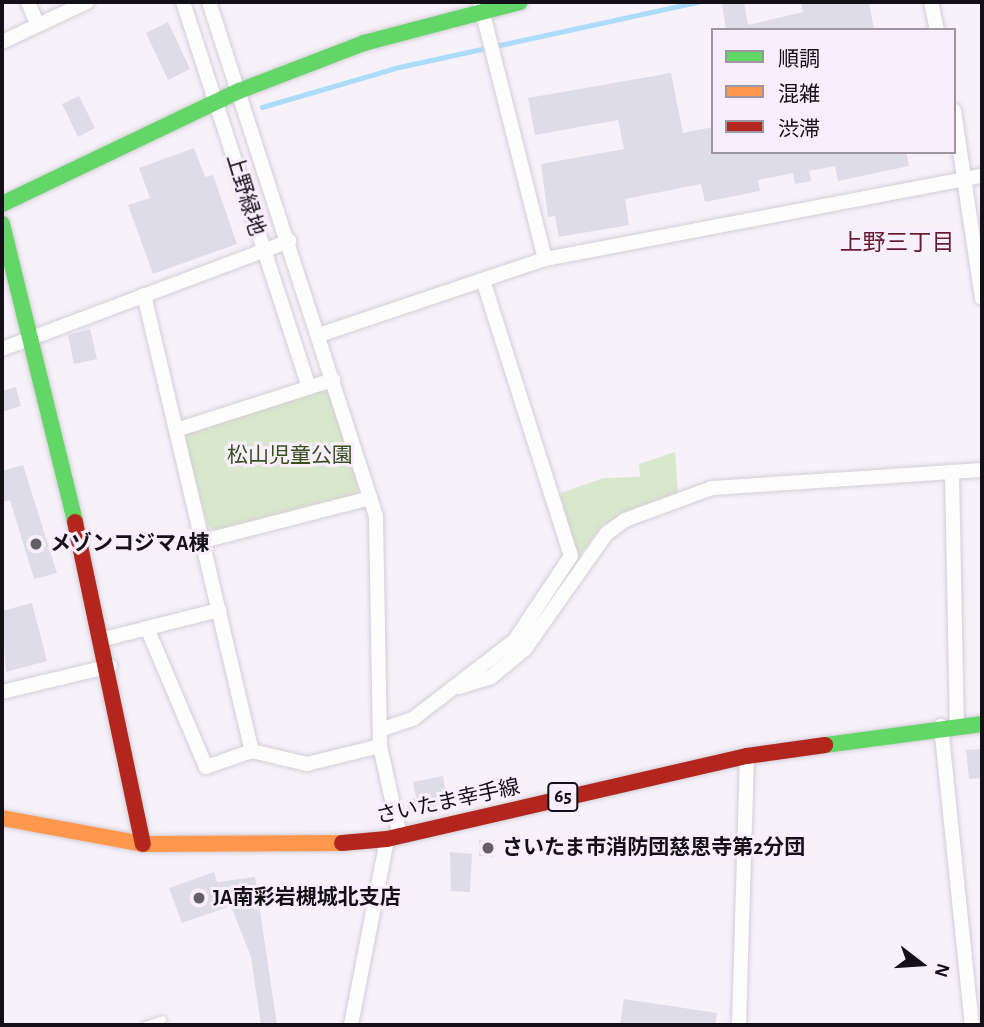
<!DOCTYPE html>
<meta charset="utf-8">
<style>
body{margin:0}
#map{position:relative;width:984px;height:1027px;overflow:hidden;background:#f7f2fa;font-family:"Alegreya Sans","Noto Sans JP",sans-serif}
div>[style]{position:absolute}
.green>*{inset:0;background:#d9e8cc}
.stream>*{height:5px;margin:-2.5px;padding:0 2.5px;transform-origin:2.5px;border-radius:2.5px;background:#abdcf9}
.building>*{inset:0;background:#dedce6}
.roads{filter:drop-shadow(0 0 2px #d3ced5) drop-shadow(0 0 2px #d3ced5)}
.lane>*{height:7px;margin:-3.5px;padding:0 3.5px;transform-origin:3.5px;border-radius:3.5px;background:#fefdfe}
.street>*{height:14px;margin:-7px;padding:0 7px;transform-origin:7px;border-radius:7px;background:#fefdfe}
.fast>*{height:16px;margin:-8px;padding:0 8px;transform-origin:8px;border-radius:8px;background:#63d668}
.slow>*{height:16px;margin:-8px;padding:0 8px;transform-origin:8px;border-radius:8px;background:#ff974d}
.jam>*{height:16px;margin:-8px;padding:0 8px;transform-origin:8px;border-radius:8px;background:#b3261e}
.dots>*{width:19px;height:19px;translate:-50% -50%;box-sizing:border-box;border:4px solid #f8eefd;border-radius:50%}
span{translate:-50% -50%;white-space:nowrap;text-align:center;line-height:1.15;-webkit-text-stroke:6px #f8eefd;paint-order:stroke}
.shield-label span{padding:2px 5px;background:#f8eefd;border:2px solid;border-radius:5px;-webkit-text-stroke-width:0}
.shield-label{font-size:19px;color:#141017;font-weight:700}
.street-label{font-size:21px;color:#141017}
.park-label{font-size:21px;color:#37501b}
.poi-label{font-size:21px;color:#141017;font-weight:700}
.left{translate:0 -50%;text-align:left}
.neighbourhood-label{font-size:23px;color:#641f2f}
.frame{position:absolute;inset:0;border:4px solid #141017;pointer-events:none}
.legend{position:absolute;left:711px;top:28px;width:245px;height:126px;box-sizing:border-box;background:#f8eefd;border:2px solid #9d95a1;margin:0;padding:9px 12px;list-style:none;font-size:21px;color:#141017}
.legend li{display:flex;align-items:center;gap:14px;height:35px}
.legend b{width:35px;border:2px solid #9d95a1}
.north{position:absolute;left:886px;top:929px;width:70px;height:70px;-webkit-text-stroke:5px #f8eefd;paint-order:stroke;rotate:107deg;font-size:19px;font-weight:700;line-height:28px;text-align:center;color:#141017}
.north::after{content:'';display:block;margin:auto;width:24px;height:32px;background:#141017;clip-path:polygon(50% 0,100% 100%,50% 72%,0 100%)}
</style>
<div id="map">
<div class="green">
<div style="clip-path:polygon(319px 390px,328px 391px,359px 483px,356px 494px,215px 530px,208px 526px,185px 442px,188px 432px)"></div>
<div style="clip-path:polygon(675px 452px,678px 493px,603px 525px,577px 559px,560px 493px,604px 478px,640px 477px,639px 464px)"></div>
</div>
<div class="stream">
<div style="left:262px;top:107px;width:143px;rotate:-16.3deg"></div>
<div style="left:399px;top:67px;width:306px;rotate:-12.3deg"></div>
</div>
<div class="building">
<div style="clip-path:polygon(744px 2px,748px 25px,803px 12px,801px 2px,869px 2px,874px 30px,726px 30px,722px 4px)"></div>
<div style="clip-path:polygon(168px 22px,190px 69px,168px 80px,146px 33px)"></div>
<div style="clip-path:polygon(671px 73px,683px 133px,713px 127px,713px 152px,906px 152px,909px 166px,838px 181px,835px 166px,809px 171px,811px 181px,795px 184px,793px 173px,758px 180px,760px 191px,705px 202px,701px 184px,625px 199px,629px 225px,559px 237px,555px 216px,548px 217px,541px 164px,624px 149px,618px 120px,535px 135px,528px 98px)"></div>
<div style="clip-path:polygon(79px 96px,95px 128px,78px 137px,62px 104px)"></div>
<div style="clip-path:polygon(194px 148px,205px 177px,213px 175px,237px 244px,153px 274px,128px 205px,150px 198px,139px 168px)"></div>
<div style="clip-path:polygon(90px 329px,97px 359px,74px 364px,68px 335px)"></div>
<div style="clip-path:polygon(16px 387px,21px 406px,2px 412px,2px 391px)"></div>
<div style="clip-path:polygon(23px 465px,57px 573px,34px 579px,10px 500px,2px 502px,2px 471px)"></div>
<div style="clip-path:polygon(32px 603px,47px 661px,6px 672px,2px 611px)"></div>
<div style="clip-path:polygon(982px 749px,982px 778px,969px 779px,966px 750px)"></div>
<div style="clip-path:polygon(443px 776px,448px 808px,409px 815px,406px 800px,416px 798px,413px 782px)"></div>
<div style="clip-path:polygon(479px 840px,495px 840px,494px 857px,479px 856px)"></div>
<div style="clip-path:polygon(450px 852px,472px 854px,470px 892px,451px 891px)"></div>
<div style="clip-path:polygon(214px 872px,217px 882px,255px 877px,277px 1025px,261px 1025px,251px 957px,231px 906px,182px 923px,169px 888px)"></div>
<div style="clip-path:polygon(624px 999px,717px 1013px,715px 1025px,620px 1025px)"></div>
</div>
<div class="roads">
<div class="lane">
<div style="left:145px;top:1025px;width:18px;rotate:-19deg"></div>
</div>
<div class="street">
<div style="left:28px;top:2px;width:23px;rotate:67deg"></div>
<div style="left:183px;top:2px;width:406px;rotate:71.9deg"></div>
<div style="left:209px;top:2px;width:540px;rotate:72deg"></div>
<div style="left:376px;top:516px;width:230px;rotate:89deg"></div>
<div style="left:380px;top:746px;width:92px;rotate:77.5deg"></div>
<div style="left:480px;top:2px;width:265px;rotate:75.8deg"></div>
<div style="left:931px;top:2px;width:29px;rotate:78deg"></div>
<div style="left:2px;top:42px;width:94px;rotate:-25.2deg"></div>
<div style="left:954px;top:111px;width:189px;rotate:81.5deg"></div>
<div style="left:144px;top:295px;width:469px;rotate:76.7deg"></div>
<div style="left:252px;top:751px;width:57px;rotate:13.3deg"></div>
<div style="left:307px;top:764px;width:75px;rotate:-13.9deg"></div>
<div style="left:319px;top:335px;width:238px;rotate:-18.6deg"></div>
<div style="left:545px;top:259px;width:445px;rotate:-10.8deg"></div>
<div style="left:2px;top:349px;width:307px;rotate:-20.6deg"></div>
<div style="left:176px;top:430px;width:165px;rotate:-17.7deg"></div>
<div style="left:952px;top:472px;width:253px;rotate:88.9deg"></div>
<div style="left:203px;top:541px;width:173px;rotate:-14.4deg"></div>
<div style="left:147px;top:628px;width:151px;rotate:67deg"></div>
<div style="left:206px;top:767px;width:49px;rotate:-19.2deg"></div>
<div style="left:104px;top:639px;width:119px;rotate:-14.2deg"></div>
<div style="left:459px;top:687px;width:34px;rotate:-17deg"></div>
<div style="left:491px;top:677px;width:44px;rotate:-39.5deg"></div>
<div style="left:525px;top:649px;width:141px;rotate:-54.8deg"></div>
<div style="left:606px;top:534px;width:24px;rotate:-36deg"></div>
<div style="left:625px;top:520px;width:93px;rotate:-20.2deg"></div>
<div style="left:712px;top:488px;width:271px;rotate:-3.8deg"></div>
<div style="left:2px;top:692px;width:111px;rotate:-13.5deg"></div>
<div style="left:941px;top:726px;width:301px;rotate:84.1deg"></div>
<div style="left:380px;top:730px;width:36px;rotate:-19deg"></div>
<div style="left:414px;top:718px;width:128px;rotate:-37.7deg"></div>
<div style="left:515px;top:640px;width:101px;rotate:-56.3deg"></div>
<div style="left:571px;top:556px;width:289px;rotate:-107.7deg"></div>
<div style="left:351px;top:1025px;width:189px;rotate:-79deg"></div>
<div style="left:739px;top:1025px;width:269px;rotate:-88.3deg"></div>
</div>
<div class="fast">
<div style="left:2px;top:204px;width:263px;rotate:-25.5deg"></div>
<div style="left:239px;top:91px;width:134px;rotate:-21deg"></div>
<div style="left:364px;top:43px;width:161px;rotate:-14.7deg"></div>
<div style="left:2px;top:224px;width:307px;rotate:76.2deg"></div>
<div style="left:825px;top:745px;width:158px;rotate:-7.6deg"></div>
</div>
<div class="slow">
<div style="left:2px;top:818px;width:143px;rotate:10.4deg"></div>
<div style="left:143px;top:844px;width:199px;rotate:-0.3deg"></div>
</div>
<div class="jam">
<div style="left:75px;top:522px;width:329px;rotate:78.1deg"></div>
<div style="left:342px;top:843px;width:45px;rotate:-5.1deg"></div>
<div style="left:387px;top:839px;width:369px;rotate:-13deg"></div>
<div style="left:747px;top:756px;width:79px;rotate:-8deg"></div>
</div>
</div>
<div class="dots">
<div style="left:36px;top:544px;background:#635f66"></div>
<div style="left:488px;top:848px;background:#635f66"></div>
<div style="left:199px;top:898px;background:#635f66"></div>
</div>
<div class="shield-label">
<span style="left:563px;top:797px">65</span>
</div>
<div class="street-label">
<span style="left:245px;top:195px;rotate:73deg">上野緑地</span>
<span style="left:448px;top:802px;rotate:-12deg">さいたま幸手線</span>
</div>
<div class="park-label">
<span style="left:290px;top:456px">松山児童公園</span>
</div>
<div class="poi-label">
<span class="left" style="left:50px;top:544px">メゾンコジマA棟</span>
<span class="left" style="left:502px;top:848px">さいたま市消防団慈恩寺第2分団</span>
<span class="left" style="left:213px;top:898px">JA南彩岩槻城北支店</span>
</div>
<div class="neighbourhood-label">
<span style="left:897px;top:244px">上野三丁目</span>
</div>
<div class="frame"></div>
<ul class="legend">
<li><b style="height:9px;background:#63d668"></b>順調</li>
<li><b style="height:9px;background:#ff974d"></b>混雑</li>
<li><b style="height:9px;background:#b3261e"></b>渋滞</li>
</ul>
<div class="north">N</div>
</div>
